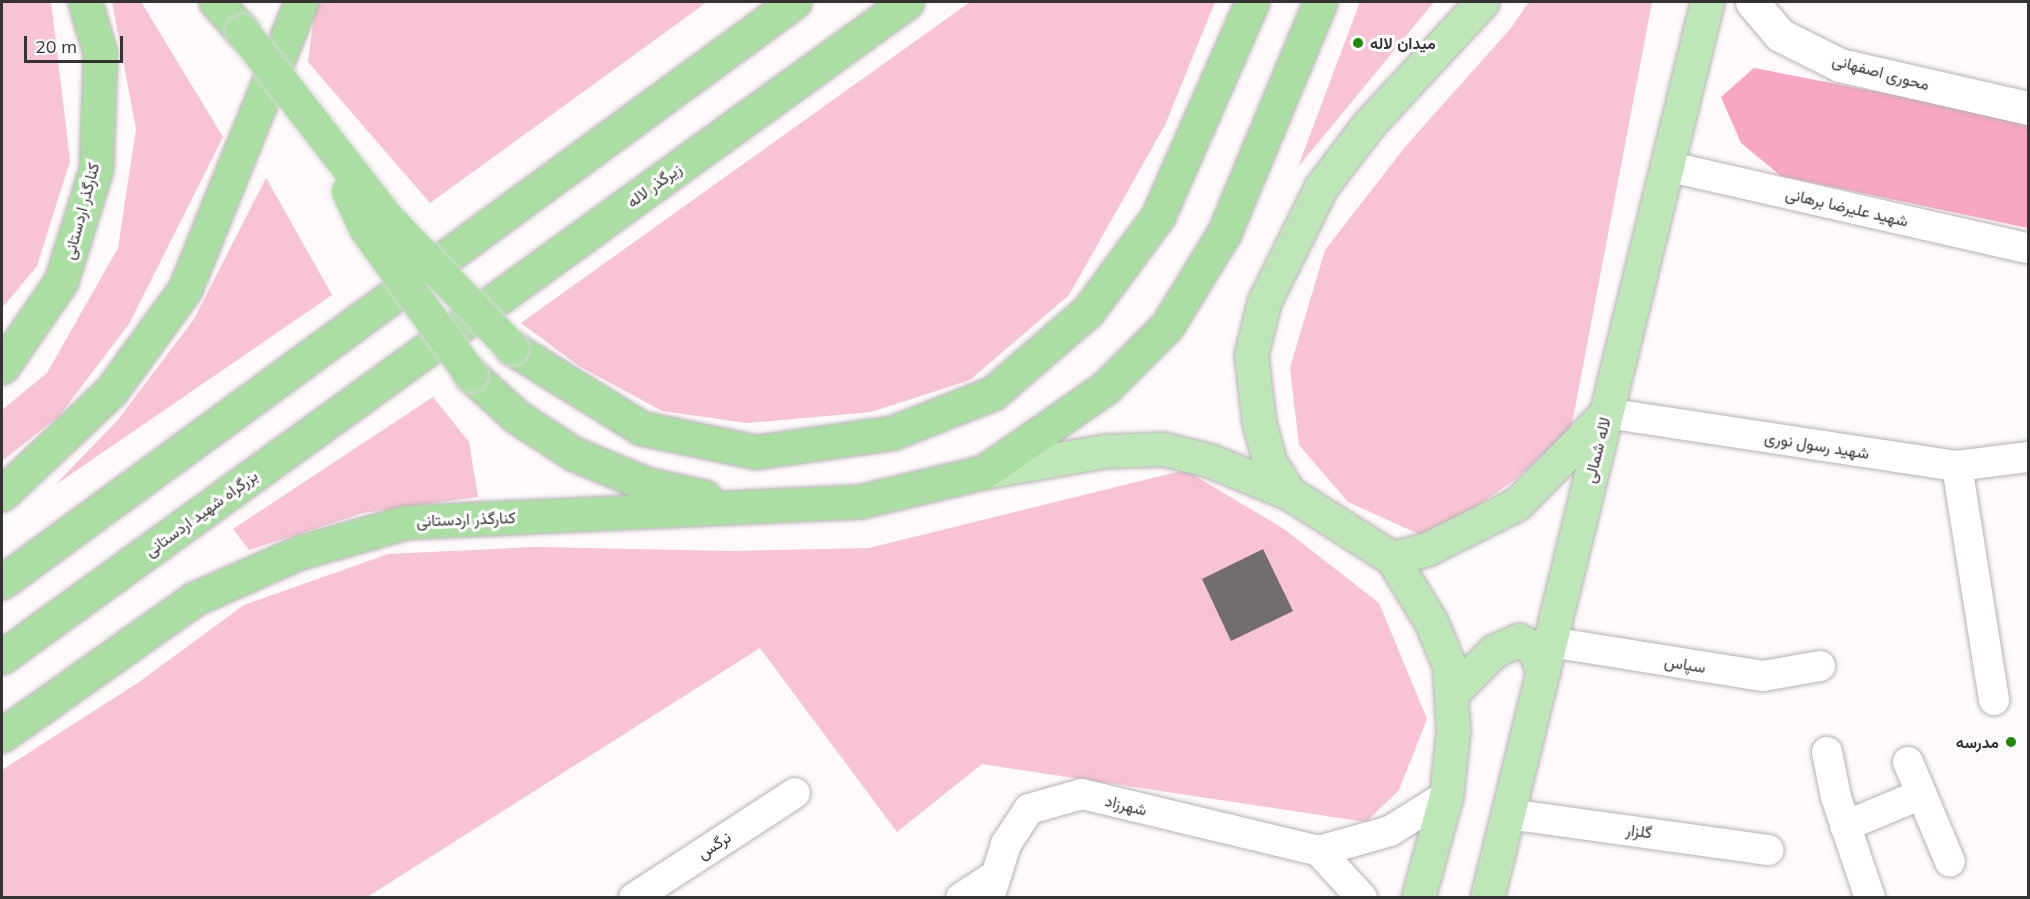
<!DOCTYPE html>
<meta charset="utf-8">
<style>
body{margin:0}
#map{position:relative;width:2030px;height:899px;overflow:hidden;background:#fef9fb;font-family:Mulish,Vazirmatn,sans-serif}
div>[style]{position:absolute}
.green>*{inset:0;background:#f8c3d5}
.forest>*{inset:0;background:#f7a6c4}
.building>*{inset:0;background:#726e70}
.roads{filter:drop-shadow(0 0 2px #b6b2b4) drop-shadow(0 0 2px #b6b2b4)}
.minor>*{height:30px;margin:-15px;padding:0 15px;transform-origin:15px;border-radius:15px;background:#fff}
.secondary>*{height:33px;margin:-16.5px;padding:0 16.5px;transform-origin:16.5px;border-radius:16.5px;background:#fff}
.primary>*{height:33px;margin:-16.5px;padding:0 16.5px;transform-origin:16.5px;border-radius:16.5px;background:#bfe6b9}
.trunk>*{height:33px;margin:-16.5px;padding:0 16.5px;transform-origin:16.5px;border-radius:16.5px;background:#aadea2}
.bridges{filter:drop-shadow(0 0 2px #d6d6d6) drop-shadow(0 0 2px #d6d6d6)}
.trunk-bridge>*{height:33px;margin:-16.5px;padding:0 16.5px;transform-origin:16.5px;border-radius:16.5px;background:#aadea2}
.dots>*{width:16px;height:16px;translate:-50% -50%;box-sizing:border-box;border:3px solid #fff;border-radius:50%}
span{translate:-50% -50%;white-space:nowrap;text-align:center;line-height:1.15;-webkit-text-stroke:6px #fff;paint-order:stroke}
.poi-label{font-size:16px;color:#343232;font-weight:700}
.left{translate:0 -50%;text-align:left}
.right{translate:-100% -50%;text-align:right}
.street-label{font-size:16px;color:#343232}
.frame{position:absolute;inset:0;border:3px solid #343232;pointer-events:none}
.scale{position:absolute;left:24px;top:36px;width:99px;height:27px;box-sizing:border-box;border:3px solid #343232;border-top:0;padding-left:8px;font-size:18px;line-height:21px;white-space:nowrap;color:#343232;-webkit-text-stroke:4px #fff;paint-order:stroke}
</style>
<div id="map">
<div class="green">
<div style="clip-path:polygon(2px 2px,51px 2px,70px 161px,37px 266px,2px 308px)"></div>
<div style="clip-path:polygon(112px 2px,141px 2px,223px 137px,129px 324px,59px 416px,2px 461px,2px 410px,47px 373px,118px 248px,136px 129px)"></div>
<div style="clip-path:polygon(319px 2px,707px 2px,430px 203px,308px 62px,315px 8px)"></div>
<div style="clip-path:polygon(970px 2px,1215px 2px,1165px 125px,1069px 295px,970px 380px,871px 412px,747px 423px,662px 411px,579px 366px,521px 323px)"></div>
<div style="clip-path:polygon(1360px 2px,1434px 2px,1298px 167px)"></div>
<div style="clip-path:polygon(1529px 2px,1652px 2px,1571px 429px,1516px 479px,1462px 516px,1421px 535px,1348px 502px,1299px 445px,1290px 368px,1325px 250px,1405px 147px,1511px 28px)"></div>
<div style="clip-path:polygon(266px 178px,332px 295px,55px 485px,117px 421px,194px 319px)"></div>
<div style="clip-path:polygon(433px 397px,469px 442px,478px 497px,363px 513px,249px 550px,233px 529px)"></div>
<div style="clip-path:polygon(1185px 470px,1284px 529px,1379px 603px,1427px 719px,1399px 790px,1366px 822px,982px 764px,897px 832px,760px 648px,367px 897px,2px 898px,2px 770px,139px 682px,244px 605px,388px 554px,537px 547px,729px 551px,869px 548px)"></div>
</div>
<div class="forest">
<div style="clip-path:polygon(1754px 68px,2028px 121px,2028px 228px,1781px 176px,1741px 143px,1721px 97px)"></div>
</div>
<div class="building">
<div style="clip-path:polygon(1263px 549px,1293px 611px,1231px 641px,1202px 579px)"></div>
</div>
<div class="roads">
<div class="minor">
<div style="left:1666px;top:166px;width:371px;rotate:12.8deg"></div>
<div style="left:1606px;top:413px;width:355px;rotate:8.6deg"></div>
<div style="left:1957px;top:466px;width:72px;rotate:-7.2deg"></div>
<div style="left:1957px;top:466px;width:237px;rotate:81deg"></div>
<div style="left:1550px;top:642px;width:216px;rotate:9.1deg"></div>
<div style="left:1763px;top:676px;width:58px;rotate:-10deg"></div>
<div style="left:1827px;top:752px;width:46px;rotate:78.7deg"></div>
<div style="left:1836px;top:797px;width:107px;rotate:71.4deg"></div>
<div style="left:1908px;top:762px;width:108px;rotate:67.2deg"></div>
<div style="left:1508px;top:814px;width:263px;rotate:7.9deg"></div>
<div style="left:1845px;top:826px;width:83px;rotate:-22.6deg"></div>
<div style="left:634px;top:898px;width:192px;rotate:-33.1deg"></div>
<div style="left:961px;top:898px;width:42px;rotate:-33.3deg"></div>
<div style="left:989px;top:898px;width:57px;rotate:-72.5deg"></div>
<div style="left:1006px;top:844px;width:42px;rotate:-56.7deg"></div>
<div style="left:1029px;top:809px;width:55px;rotate:-15.8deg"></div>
<div style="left:1082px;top:794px;width:244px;rotate:13.5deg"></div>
<div style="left:1362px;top:898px;width:64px;rotate:-132.5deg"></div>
<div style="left:1319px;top:851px;width:74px;rotate:-15.7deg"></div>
<div style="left:1390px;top:831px;width:66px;rotate:-32deg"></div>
</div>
<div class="secondary">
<div style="left:1752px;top:2px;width:43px;rotate:49.7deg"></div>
<div style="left:1780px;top:35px;width:67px;rotate:26.6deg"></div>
<div style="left:1840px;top:65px;width:193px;rotate:12.9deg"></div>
</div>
<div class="primary">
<div style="left:984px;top:472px;width:122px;rotate:-9.9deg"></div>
<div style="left:1104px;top:451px;width:59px;rotate:-1.9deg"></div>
<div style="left:1163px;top:449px;width:49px;rotate:14deg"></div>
<div style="left:1211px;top:461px;width:84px;rotate:22.3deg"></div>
<div style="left:1289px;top:493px;width:122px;rotate:32.3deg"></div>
<div style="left:1392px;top:558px;width:75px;rotate:58.6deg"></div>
<div style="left:1431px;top:622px;width:47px;rotate:67.3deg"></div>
<div style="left:1449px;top:665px;width:66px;rotate:86.5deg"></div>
<div style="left:1453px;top:731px;width:65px;rotate:96.1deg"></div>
<div style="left:1446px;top:796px;width:106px;rotate:105.4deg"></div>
<div style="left:1289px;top:493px;width:36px;rotate:-122deg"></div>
<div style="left:1270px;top:463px;width:41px;rotate:-105.4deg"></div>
<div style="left:1259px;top:423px;width:68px;rotate:-96.7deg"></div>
<div style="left:1251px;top:355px;width:55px;rotate:-76.2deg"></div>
<div style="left:1264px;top:302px;width:128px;rotate:-63.6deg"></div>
<div style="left:1321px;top:187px;width:79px;rotate:-52.7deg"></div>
<div style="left:1369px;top:124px;width:166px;rotate:-47.2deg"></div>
<div style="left:1392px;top:558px;width:36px;rotate:-14deg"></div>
<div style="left:1427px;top:549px;width:101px;rotate:-26.6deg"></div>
<div style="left:1517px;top:504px;width:126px;rotate:-45.6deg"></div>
<div style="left:1451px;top:694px;width:61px;rotate:-45deg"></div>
<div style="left:1494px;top:651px;width:27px;rotate:-24deg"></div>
<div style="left:1519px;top:640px;width:17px;rotate:31deg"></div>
<div style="left:1534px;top:649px;width:25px;rotate:69deg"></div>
<div style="left:1487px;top:898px;width:923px;rotate:-76.2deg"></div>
</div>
<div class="trunk">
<div style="left:216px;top:2px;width:39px;rotate:48deg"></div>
<div style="left:512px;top:348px;width:152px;rotate:31.8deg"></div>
<div style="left:641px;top:428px;width:117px;rotate:11.8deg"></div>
<div style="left:756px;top:452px;width:137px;rotate:-8deg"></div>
<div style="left:892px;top:433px;width:109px;rotate:-21.6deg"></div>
<div style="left:993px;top:393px;width:125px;rotate:-40.8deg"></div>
<div style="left:1088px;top:311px;width:118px;rotate:-53.6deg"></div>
<div style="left:1158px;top:216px;width:234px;rotate:-66.3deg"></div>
<div style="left:2px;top:367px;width:104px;rotate:-55.5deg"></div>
<div style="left:61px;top:281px;width:117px;rotate:-72.6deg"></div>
<div style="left:96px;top:169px;width:116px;rotate:-88deg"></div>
<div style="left:100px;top:53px;width:53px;rotate:-106.4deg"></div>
<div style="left:471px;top:375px;width:62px;rotate:42.4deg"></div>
<div style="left:517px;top:417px;width:68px;rotate:33deg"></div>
<div style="left:574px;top:454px;width:78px;rotate:22.6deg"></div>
<div style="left:646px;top:484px;width:60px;rotate:12.4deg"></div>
<div style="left:2px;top:494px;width:150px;rotate:-43.4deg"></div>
<div style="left:111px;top:391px;width:126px;rotate:-54deg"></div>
<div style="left:185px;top:289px;width:310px;rotate:-68deg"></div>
<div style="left:2px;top:582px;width:982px;rotate:-36.22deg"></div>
<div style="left:2px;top:657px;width:1117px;rotate:-35.9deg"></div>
<div style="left:2px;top:735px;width:235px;rotate:-35.3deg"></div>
<div style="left:194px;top:599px;width:116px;rotate:-23.9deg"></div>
<div style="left:300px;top:552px;width:111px;rotate:-15.7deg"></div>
<div style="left:407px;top:522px;width:455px;rotate:-2.6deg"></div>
<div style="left:862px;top:501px;width:125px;rotate:-13.4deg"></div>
<div style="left:984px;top:472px;width:147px;rotate:-34.8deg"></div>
<div style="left:1105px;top:388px;width:88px;rotate:-45deg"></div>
<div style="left:1167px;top:326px;width:109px;rotate:-58.5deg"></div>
<div style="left:1224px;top:233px;width:250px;rotate:-67.4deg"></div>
</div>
</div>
<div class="bridges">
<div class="trunk-bridge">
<div style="left:242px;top:31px;width:237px;rotate:52.2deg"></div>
<div style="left:387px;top:218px;width:180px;rotate:46.1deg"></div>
<div style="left:348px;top:191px;width:41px;rotate:65.3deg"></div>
<div style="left:365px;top:228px;width:181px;rotate:54.2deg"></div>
</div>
</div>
<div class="dots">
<div style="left:1358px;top:43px;background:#1f8b09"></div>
<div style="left:2011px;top:742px;background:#1f8b09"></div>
</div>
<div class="poi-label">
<span class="left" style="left:1370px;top:43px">میدان لاله</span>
<span class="right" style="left:1999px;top:742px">مدرسه</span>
</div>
<div class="street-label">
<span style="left:1881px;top:72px;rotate:15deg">محوری اصفهانی</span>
<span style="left:654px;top:185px;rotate:-36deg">زیرگذر لاله</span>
<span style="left:1847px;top:207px;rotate:13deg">شهید علیرضا برهانی</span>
<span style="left:81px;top:211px;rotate:-75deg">کنارگذر اردستانی</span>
<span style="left:1817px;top:445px;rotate:9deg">شهید رسول نوری</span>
<span style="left:1597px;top:450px;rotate:-76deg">لاله شمالی</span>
<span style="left:201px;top:513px;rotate:-36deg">بزرگراه شهید اردستانی</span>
<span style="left:466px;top:519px;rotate:-2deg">کنارگذر اردستانی</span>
<span style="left:1685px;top:664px;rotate:9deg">سپاس</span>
<span style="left:1126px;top:805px;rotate:14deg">شهرزاد</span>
<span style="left:1639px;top:831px;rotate:7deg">گلزار</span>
<span style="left:714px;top:845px;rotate:-33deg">نرگس</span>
</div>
<div class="frame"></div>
<div class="scale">20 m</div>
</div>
